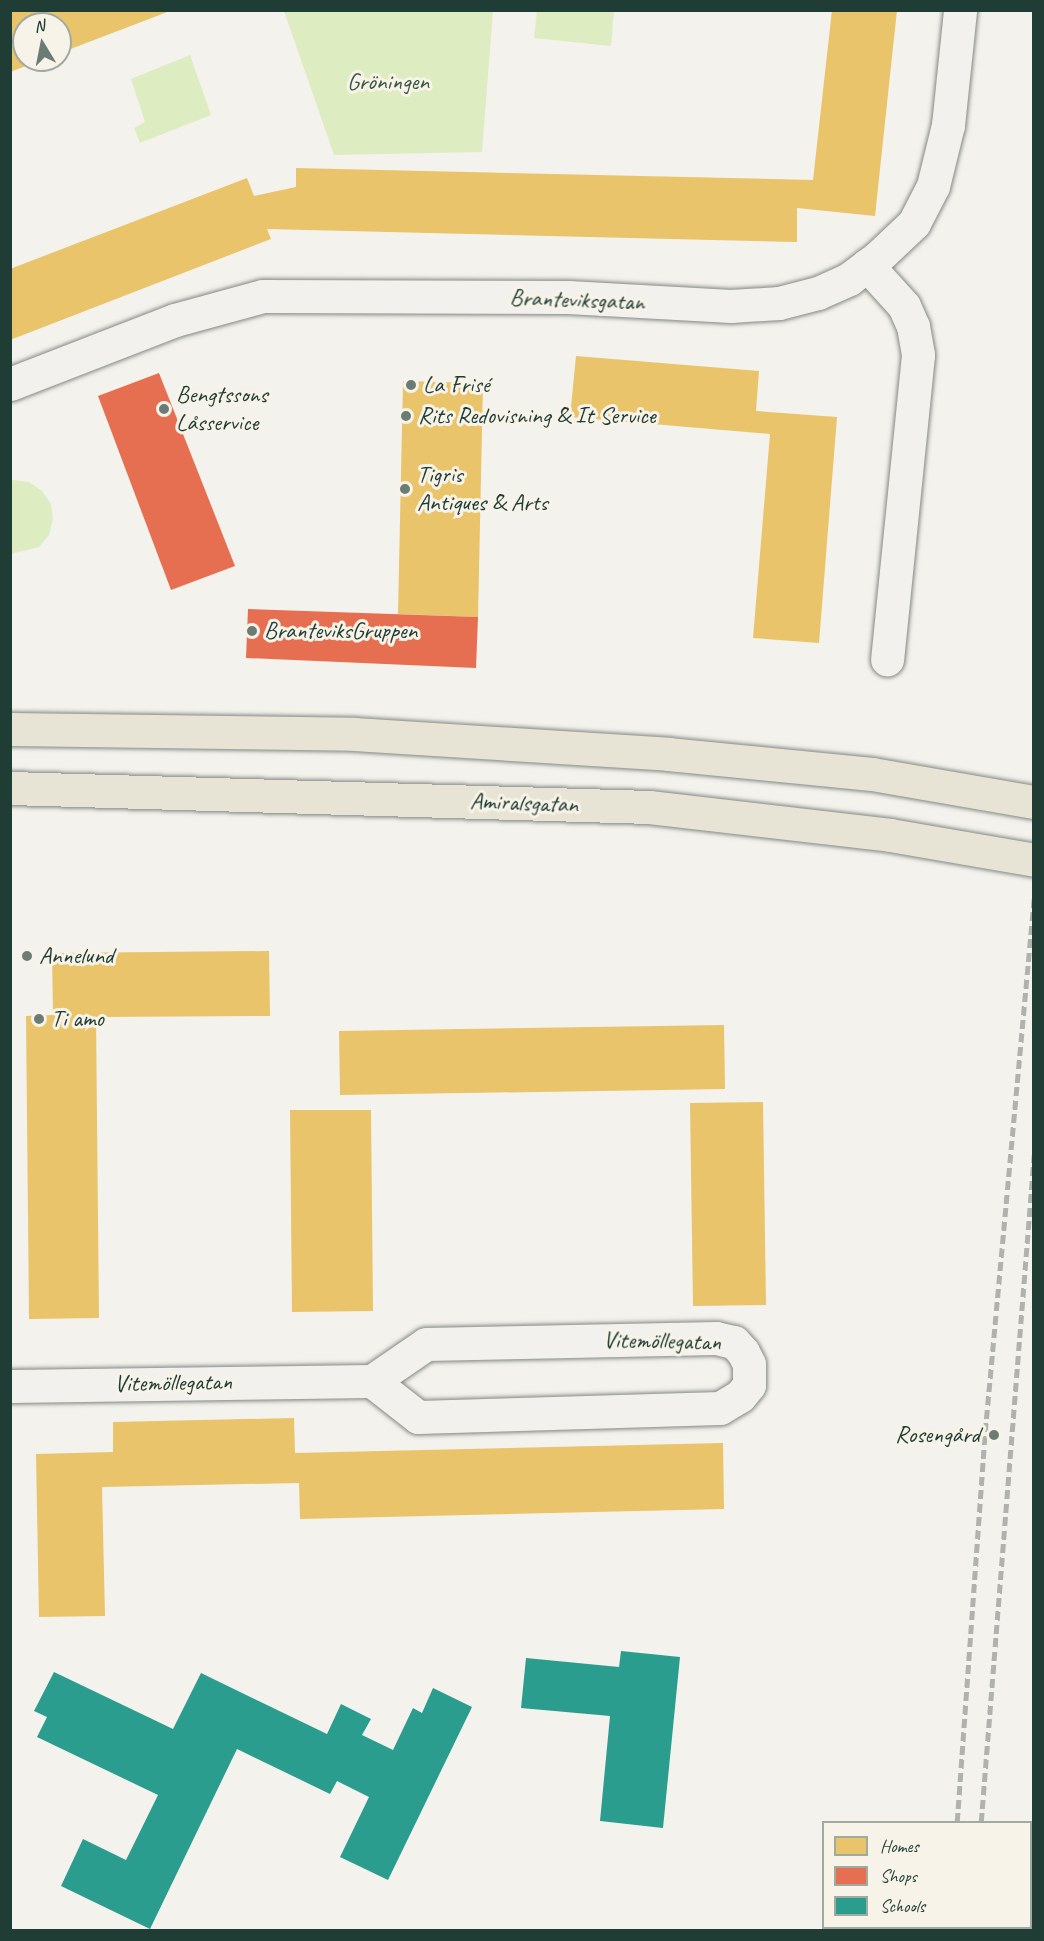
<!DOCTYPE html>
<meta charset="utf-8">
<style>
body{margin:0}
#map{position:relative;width:1044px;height:1941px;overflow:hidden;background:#f4f2ec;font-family:Caveat,sans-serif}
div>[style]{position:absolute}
.green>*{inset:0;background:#deecc2}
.homes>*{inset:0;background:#e9c46a}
.shops>*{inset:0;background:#e76f51}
.schools>*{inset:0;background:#2a9d8f}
.roads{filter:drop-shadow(0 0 2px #848985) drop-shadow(0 0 2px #848985)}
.minor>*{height:33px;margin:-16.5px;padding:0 16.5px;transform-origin:16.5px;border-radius:16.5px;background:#f2f1ed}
.major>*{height:33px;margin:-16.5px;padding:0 16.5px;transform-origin:16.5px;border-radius:16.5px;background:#e7e4d5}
.rail>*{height:4.5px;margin-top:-2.25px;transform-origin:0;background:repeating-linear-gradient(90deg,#b0b2ae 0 9px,transparent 0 13.5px)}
.dots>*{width:16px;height:16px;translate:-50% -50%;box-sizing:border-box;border:3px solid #f7f3e8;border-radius:50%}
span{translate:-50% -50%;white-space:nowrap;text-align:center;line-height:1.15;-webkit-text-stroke:6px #f7f3e8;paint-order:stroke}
.park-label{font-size:24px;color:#395744}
.street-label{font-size:24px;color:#1f3d34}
.poi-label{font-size:24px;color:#1f3d34}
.left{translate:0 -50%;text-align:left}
.right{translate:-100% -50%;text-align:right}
.frame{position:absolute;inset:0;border:12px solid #1f3d34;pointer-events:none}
.legend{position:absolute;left:822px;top:1821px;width:210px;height:108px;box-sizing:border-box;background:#f7f3e8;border:2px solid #a1aaa0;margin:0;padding:8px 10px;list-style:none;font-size:18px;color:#1f3d34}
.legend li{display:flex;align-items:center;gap:12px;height:30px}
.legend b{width:30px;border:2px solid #a1aaa0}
.north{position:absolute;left:12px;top:12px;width:60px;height:60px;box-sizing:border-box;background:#f7f3e8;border:2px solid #a1aaa0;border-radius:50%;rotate:350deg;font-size:16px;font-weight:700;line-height:24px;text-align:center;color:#1f3d34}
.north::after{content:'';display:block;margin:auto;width:21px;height:27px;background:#6a7c74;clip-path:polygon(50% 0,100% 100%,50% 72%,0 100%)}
</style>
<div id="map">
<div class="green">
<div style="clip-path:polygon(284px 11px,493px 11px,482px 152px,334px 155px)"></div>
<div style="clip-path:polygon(537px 11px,614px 11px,611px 46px,534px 38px)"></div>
<div style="clip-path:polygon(190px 55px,211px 115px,140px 143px,134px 128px,145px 122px,131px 79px)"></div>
<div style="clip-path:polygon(14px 480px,29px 482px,42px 491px,51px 504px,53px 519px,49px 535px,39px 547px,11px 554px,10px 481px)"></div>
</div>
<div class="homes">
<div style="clip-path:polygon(10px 10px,170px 10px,170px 11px,60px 53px,60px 24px,24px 24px,24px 60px,42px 60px,10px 72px)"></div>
<div style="clip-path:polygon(832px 10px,897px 10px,875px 216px,797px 208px,797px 242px,267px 229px,271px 239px,10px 340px,10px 269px,247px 178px,254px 196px,296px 187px,296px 168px,813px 180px)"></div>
<div style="clip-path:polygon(576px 356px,759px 371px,756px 411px,837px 417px,819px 643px,753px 638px,770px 434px,570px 417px)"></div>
<div style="clip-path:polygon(403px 381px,483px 383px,478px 617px,398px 614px)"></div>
<div style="clip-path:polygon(269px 951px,270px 1016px,96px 1017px,99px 1318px,29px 1319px,26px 1016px,53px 1015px,52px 953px)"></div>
<div style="clip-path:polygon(724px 1025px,725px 1089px,340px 1095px,339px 1031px)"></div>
<div style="clip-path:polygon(763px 1102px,766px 1305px,693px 1306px,690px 1103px)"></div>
<div style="clip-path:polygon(290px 1110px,371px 1110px,373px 1311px,292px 1312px)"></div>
<div style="clip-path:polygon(294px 1418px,295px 1453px,723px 1443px,724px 1509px,300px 1519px,299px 1483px,102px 1487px,105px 1616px,39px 1617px,36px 1454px,113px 1452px,113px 1422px)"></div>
</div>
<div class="shops">
<div style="clip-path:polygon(159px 373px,235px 566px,171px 590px,98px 396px)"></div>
<div style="clip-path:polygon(248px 609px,478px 617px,476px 668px,246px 658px)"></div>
</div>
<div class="schools">
<div style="clip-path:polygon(621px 1651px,680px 1657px,663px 1828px,600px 1821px,610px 1716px,521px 1708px,526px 1658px,619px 1667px)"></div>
<div style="clip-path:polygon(54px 1672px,173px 1729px,201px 1673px,327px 1734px,341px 1704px,371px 1719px,362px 1735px,393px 1750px,413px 1708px,422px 1713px,433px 1688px,472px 1707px,388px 1880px,340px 1857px,369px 1797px,337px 1781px,330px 1794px,237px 1749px,150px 1929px,61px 1886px,83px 1839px,126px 1860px,158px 1795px,37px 1737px,47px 1717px,34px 1711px)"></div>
</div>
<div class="roads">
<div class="minor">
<div style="left:867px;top:265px;width:55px;rotate:47.9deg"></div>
<div style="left:904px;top:306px;width:22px;rotate:66deg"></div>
<div style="left:913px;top:326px;width:29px;rotate:80deg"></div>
<div style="left:918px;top:355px;width:306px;rotate:95.8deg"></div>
<div style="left:10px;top:384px;width:177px;rotate:-21.2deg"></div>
<div style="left:175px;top:320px;width:91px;rotate:-15.3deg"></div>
<div style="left:263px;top:296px;width:305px;rotate:0.2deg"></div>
<div style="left:568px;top:297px;width:163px;rotate:3.2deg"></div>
<div style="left:731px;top:306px;width:48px;rotate:-3.6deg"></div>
<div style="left:779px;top:303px;width:40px;rotate:-14.4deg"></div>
<div style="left:818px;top:293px;width:34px;rotate:-24deg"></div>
<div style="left:849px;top:279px;width:35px;rotate:-37deg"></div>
<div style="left:877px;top:258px;width:51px;rotate:-43.4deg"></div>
<div style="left:914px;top:223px;width:42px;rotate:-62.8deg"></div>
<div style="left:933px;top:186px;width:63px;rotate:-76.2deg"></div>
<div style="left:948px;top:125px;width:116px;rotate:-84deg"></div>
<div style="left:10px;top:1386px;width:362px;rotate:-0.8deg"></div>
<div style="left:372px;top:1381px;width:65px;rotate:-34.4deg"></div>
<div style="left:426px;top:1344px;width:290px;rotate:-1.2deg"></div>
<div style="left:716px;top:1338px;width:18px;rotate:13deg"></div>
<div style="left:734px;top:1342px;width:13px;rotate:48deg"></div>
<div style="left:743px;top:1352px;width:13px;rotate:63deg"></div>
<div style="left:749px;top:1364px;width:21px;rotate:90deg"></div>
<div style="left:749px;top:1385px;width:14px;rotate:129deg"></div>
<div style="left:740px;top:1396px;width:23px;rotate:149deg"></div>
<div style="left:720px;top:1408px;width:302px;rotate:178.3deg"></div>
<div style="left:418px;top:1417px;width:58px;rotate:-142deg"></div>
</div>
<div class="major">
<div style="left:10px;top:729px;width:344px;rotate:0.8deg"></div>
<div style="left:354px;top:734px;width:315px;rotate:3.6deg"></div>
<div style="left:668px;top:754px;width:205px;rotate:5.6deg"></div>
<div style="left:872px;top:774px;width:164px;rotate:9.8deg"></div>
<div style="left:10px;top:788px;width:639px;rotate:1.7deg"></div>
<div style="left:649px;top:807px;width:243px;rotate:6.6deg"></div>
<div style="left:890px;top:835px;width:146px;rotate:9.8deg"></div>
</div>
</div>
<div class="rail">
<div style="left:957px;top:1822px;width:391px;rotate:-85.9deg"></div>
<div style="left:985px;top:1432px;width:536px;rotate:-84.76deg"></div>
<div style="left:981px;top:1822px;width:669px;rotate:-85.46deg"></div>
<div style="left:949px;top:1930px;width:2px;rotate:-90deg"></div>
<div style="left:973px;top:1930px;width:2px;rotate:-90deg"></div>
</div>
<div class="dots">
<div style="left:411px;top:385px;background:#6a7c74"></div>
<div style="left:164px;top:409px;background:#6a7c74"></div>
<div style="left:406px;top:416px;background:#6a7c74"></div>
<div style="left:405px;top:489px;background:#6a7c74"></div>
<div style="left:252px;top:631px;background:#6a7c74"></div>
<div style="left:27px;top:956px;background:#6a7c74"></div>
<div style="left:39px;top:1019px;background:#6a7c74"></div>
<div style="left:994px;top:1435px;background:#6a7c74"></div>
</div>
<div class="park-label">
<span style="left:388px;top:82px">Gröningen</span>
</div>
<div class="street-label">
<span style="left:577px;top:300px;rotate:2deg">Branteviksgatan</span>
<span style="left:524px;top:803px;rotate:2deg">Amiralsgatan</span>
<span style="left:662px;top:1341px;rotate:1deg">Vitemöllegatan</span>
<span style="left:173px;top:1383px;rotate:-1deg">Vitemöllegatan</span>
</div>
<div class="poi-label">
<span class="left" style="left:423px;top:385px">La Frisé</span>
<span class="left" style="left:176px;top:409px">Bengtssons<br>Låsservice</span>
<span class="left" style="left:418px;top:416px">Rits Redovisning &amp; It Service</span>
<span class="left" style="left:417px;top:489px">Tigris<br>Antiques &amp; Arts</span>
<span class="left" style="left:264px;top:631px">BranteviksGruppen</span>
<span class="left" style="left:39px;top:956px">Annelund</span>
<span class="left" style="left:51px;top:1019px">Ti amo</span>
<span class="right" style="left:980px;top:1435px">Rosengård</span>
</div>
<div class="frame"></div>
<ul class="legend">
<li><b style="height:16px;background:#e9c46a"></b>Homes</li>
<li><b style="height:16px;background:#e76f51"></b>Shops</li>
<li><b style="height:16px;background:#2a9d8f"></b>Schools</li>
</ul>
<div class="north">N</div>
</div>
